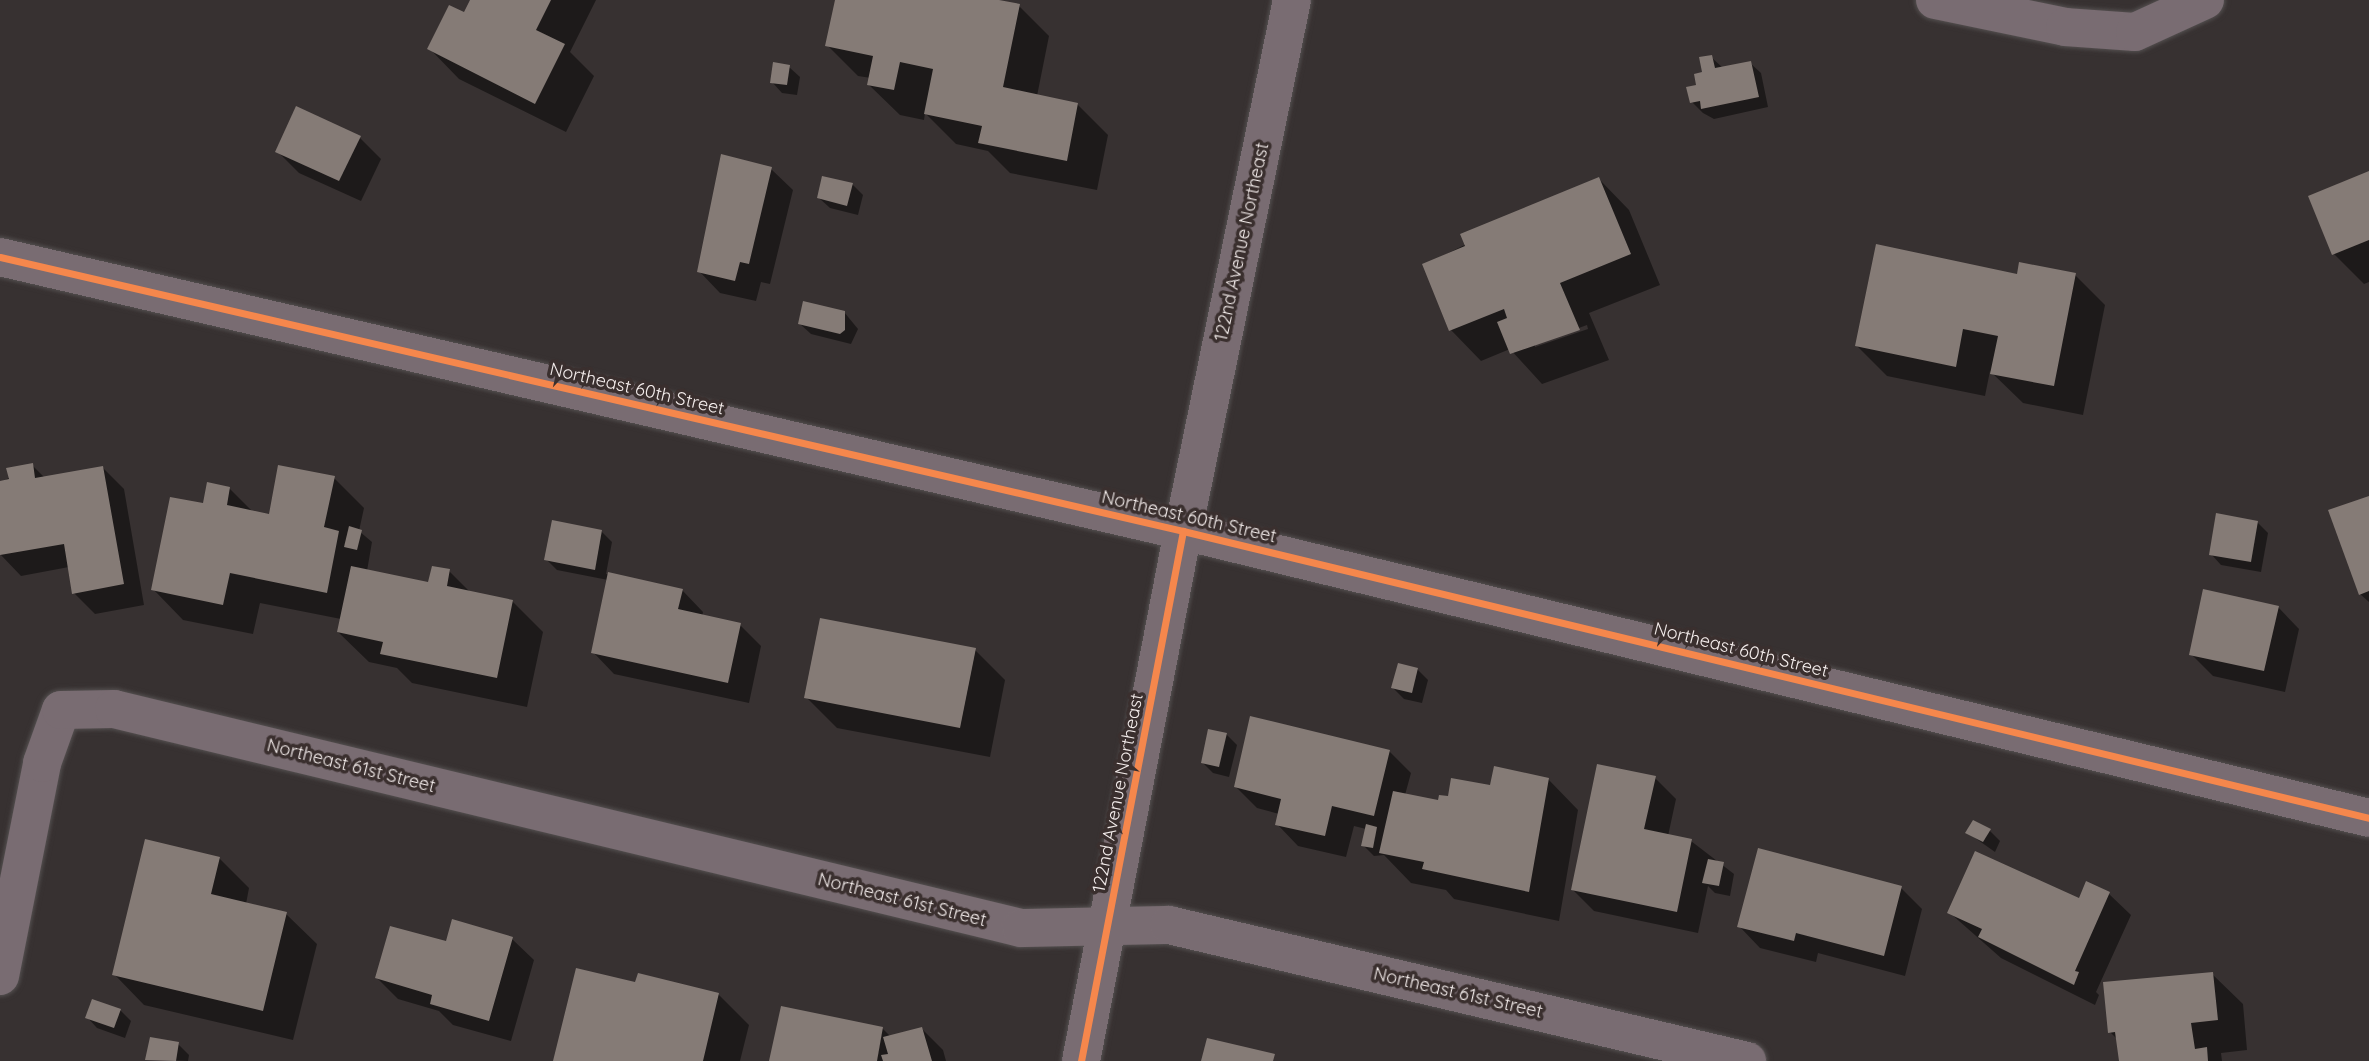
<!DOCTYPE html>
<style>
body{margin:0}
#map{position:relative;width:2369px;height:1061px;overflow:hidden;background:#373131;font-family:Quicksand,sans-serif}
div>[style]{position:absolute}
.shadow>*{inset:0;background:#0007}
.building>*{inset:0;background:#857b76}
.roads{filter:drop-shadow(0 0 2px #545050) drop-shadow(0 0 2px #545050)}
.minor>*{height:38px;margin:-19px;padding:0 19px;transform-origin:19px;border-radius:19px;background:#796c72}
.tertiary>*{height:38px;margin:-19px;padding:0 19px;transform-origin:19px;border-radius:19px;background:#796c72}
.cycleway>*{height:7px;margin:-3.5px;padding:0 3.5px;transform-origin:3.5px;border-radius:3.5px;background:#f5874c}
span{translate:-50% -50%;white-space:nowrap;text-align:center;line-height:1.15;-webkit-text-stroke:7px #3a2f2e;paint-order:stroke}
.street-label{font-size:18px;color:#f4edec}
</style>
<div id="map">
<div class="shadow">
<div style="clip-path:polygon(472px 0,596px 0,570px 52px,594px 76px,566px 132px,459px 79px,429px 48px,465px 14px)"></div>
<div style="clip-path:polygon(836px 0,991px 0,1019px 6px,1049px 36px,1037px 96px,1077px 104px,1108px 135px,1097px 190px,1010px 173px,988px 151px,956px 144px,925px 113px,924px 120px,900px 115px,869px 85px,871px 78px,858px 76px,827px 45px)"></div>
<div style="clip-path:polygon(1711px 57px,1723px 68px,1750px 63px,1761px 73px,1768px 107px,1714px 119px,1703px 113px,1692px 102px)"></div>
<div style="clip-path:polygon(789px 67px,800px 77px,797px 95px,782px 93px,772px 82px)"></div>
<div style="clip-path:polygon(360px 138px,381px 159px,361px 201px,299px 173px,277px 151px)"></div>
<div style="clip-path:polygon(771px 169px,793px 190px,770px 284px,761px 282px,756px 301px,720px 293px,699px 271px)"></div>
<div style="clip-path:polygon(2369px 173px,2369px 282px,2364px 284px,2334px 254px)"></div>
<div style="clip-path:polygon(evenodd,1599px 179px,1629px 210px,1660px 285px,1589px 313px,1609px 360px,1542px 384px,1510px 349px,1481px 361px,1451px 330px,1424px 265px,1599px 179px,1587px 325px,1588px 329px,1535px 347px,1535px 344px,1587px 325px)"></div>
<div style="clip-path:polygon(852px 184px,863px 195px,858px 215px,830px 208px,819px 198px)"></div>
<div style="clip-path:polygon(2075px 275px,2105px 305px,2083px 415px,2023px 403px,1990px 371px,1985px 396px,1887px 376px,1857px 346px,2018px 276px)"></div>
<div style="clip-path:polygon(844px 312px,858px 329px,851px 344px,811px 334px,800px 324px)"></div>
<div style="clip-path:polygon(32px 465px,45px 478px,103px 468px,124px 489px,144px 605px,95px 614px,74px 593px,69px 567px,21px 576px,0 554px,0 483px)"></div>
<div style="clip-path:polygon(334px 478px,364px 508px,359px 531px,372px 542px,367px 571px,429px 584px,449px 571px,471px 593px,512px 601px,543px 632px,527px 707px,412px 683px,397px 668px,369px 662px,338px 632px,341px 619px,260px 603px,253px 634px,183px 620px,153px 589px,204px 505px,230px 489px,254px 513px,270px 516px)"></div>
<div style="clip-path:polygon(2369px 498px,2369px 602px,2360px 594px)"></div>
<div style="clip-path:polygon(2257px 522px,2268px 533px,2261px 572px,2221px 565px,2211px 554px)"></div>
<div style="clip-path:polygon(601px 531px,612px 542px,606px 574px,682px 590px,703px 612px,702px 617px,740px 625px,761px 646px,749px 703px,614px 674px,593px 652px,608px 580px,557px 570px,546px 559px)"></div>
<div style="clip-path:polygon(2278px 607px,2299px 629px,2285px 692px,2213px 676px,2191px 654px)"></div>
<div style="clip-path:polygon(975px 650px,1005px 680px,990px 757px,837px 728px,806px 697px)"></div>
<div style="clip-path:polygon(1417px 669px,1428px 680px,1422px 703px,1404px 699px,1393px 688px)"></div>
<div style="clip-path:polygon(1226px 734px,1237px 745px,1229px 777px,1213px 773px,1202px 762px)"></div>
<div style="clip-path:polygon(1389px 751px,1411px 773px,1405px 795px,1440px 802px,1548px 779px,1578px 810px,1559px 921px,1454px 899px,1446px 890px,1411px 883px,1384px 855px,1374px 856px,1363px 845px,1366px 829px,1354px 826px,1346px 857px,1298px 846px,1277px 824px,1279px 814px,1257px 808px,1236px 787px)"></div>
<div style="clip-path:polygon(1655px 778px,1676px 799px,1668px 836px,1691px 841px,1734px 874px,1730px 896px,1715px 893px,1708px 886px,1698px 933px,1594px 911px,1573px 890px)"></div>
<div style="clip-path:polygon(1990px 831px,2000px 841px,1995px 852px,1968px 833px)"></div>
<div style="clip-path:polygon(219px 858px,249px 888px,246px 904px,286px 914px,317px 944px,293px 1040px,144px 1005px,114px 974px)"></div>
<div style="clip-path:polygon(2087px 883px,2109px 894px,2131px 915px,2096px 992px,2099px 995px,2095px 1005px,2001px 958px,1950px 913px,2080px 900px)"></div>
<div style="clip-path:polygon(1901px 888px,1922px 909px,1905px 976px,1818px 953px,1816px 962px,1760px 948px,1739px 926px)"></div>
<div style="clip-path:polygon(512px 939px,534px 960px,511px 1041px,453px 1025px,439px 1011px,398px 999px,377px 978px,447px 943px)"></div>
<div style="clip-path:polygon(2212px 974px,2243px 1004px,2247px 1050px,2221px 1053px,2222px 1061px,2121px 1061px,2118px 1040px,2110px 1032px)"></div>
<div style="clip-path:polygon(639px 975px,719px 995px,749px 1025px,740px 1061px,555px 1061px,636px 984px)"></div>
<div style="clip-path:polygon(120px 1010px,131px 1021px,125px 1038px,97px 1028px,87px 1017px)"></div>
<div style="clip-path:polygon(883px 1029px,891px 1037px,922px 1029px,943px 1050px,946px 1061px,771px 1061px)"></div>
<div style="clip-path:polygon(178px 1044px,189px 1055px,188px 1061px,147px 1059px)"></div>
</div>
<div class="building">
<div style="clip-path:polygon(470px 0,551px 0,536px 30px,565px 44px,535px 104px,427px 49px,449px 5px,464px 12px)"></div>
<div style="clip-path:polygon(835px 0,999px 0,1020px 4px,1003px 87px,1078px 103px,1067px 161px,978px 143px,982px 126px,924px 114px,933px 69px,900px 62px,894px 90px,867px 85px,873px 56px,825px 46px)"></div>
<div style="clip-path:polygon(1712px 55px,1715px 68px,1751px 61px,1759px 97px,1701px 109px,1700px 101px,1690px 103px,1686px 87px,1696px 85px,1694px 74px,1702px 72px,1699px 57px)"></div>
<div style="clip-path:polygon(773px 62px,790px 65px,787px 85px,770px 83px)"></div>
<div style="clip-path:polygon(296px 106px,361px 136px,339px 181px,275px 152px)"></div>
<div style="clip-path:polygon(721px 154px,772px 167px,749px 264px,740px 262px,735px 281px,697px 272px)"></div>
<div style="clip-path:polygon(2369px 171px,2369px 240px,2332px 255px,2308px 196px)"></div>
<div style="clip-path:polygon(822px 176px,853px 183px,847px 206px,817px 198px)"></div>
<div style="clip-path:polygon(1599px 177px,1631px 254px,1560px 283px,1580px 330px,1510px 354px,1497px 322px,1507px 318px,1504px 309px,1449px 331px,1422px 264px,1465px 246px,1460px 234px)"></div>
<div style="clip-path:polygon(1876px 244px,2017px 274px,2019px 262px,2076px 273px,2054px 386px,1990px 374px,1998px 336px,1963px 329px,1956px 367px,1855px 346px)"></div>
<div style="clip-path:polygon(803px 301px,845px 311px,845px 330px,840px 334px,798px 324px)"></div>
<div style="clip-path:polygon(33px 463px,35px 478px,103px 466px,124px 584px,72px 594px,64px 544px,0 555px,0 481px,9px 479px,6px 468px)"></div>
<div style="clip-path:polygon(278px 465px,335px 476px,324px 527px,339px 531px,327px 593px,230px 573px,223px 605px,151px 590px,170px 497px,203px 503px,207px 482px,230px 487px,227px 505px,269px 514px)"></div>
<div style="clip-path:polygon(2369px 496px,2369px 591px,2359px 595px,2328px 510px)"></div>
<div style="clip-path:polygon(2216px 513px,2258px 521px,2251px 562px,2209px 555px)"></div>
<div style="clip-path:polygon(552px 520px,602px 530px,595px 570px,544px 560px)"></div>
<div style="clip-path:polygon(349px 526px,362px 530px,357px 550px,344px 547px)"></div>
<div style="clip-path:polygon(351px 566px,428px 582px,432px 566px,450px 569px,447px 586px,513px 600px,497px 678px,380px 654px,383px 642px,337px 632px)"></div>
<div style="clip-path:polygon(608px 572px,683px 589px,678px 609px,741px 623px,728px 683px,591px 653px)"></div>
<div style="clip-path:polygon(2203px 589px,2279px 606px,2264px 671px,2189px 655px)"></div>
<div style="clip-path:polygon(820px 618px,976px 648px,960px 728px,804px 698px)"></div>
<div style="clip-path:polygon(1398px 663px,1418px 668px,1412px 693px,1391px 688px)"></div>
<div style="clip-path:polygon(1250px 716px,1390px 750px,1374px 816px,1332px 806px,1325px 836px,1275px 825px,1281px 799px,1234px 787px)"></div>
<div style="clip-path:polygon(1208px 729px,1227px 733px,1219px 767px,1201px 763px)"></div>
<div style="clip-path:polygon(1597px 764px,1656px 776px,1644px 829px,1692px 839px,1677px 912px,1571px 890px)"></div>
<div style="clip-path:polygon(1494px 766px,1549px 778px,1529px 892px,1422px 869px,1424px 862px,1379px 853px,1393px 791px,1438px 800px,1439px 795px,1448px 796px,1451px 778px,1490px 785px)"></div>
<div style="clip-path:polygon(1973px 820px,1991px 829px,1983px 842px,1965px 833px)"></div>
<div style="clip-path:polygon(1366px 824px,1377px 827px,1373px 848px,1361px 846px)"></div>
<div style="clip-path:polygon(145px 839px,220px 857px,211px 894px,287px 912px,263px 1011px,112px 975px)"></div>
<div style="clip-path:polygon(1758px 848px,1902px 886px,1884px 956px,1796px 933px,1794px 941px,1737px 927px)"></div>
<div style="clip-path:polygon(1975px 851px,2079px 898px,2086px 881px,2110px 892px,2075px 971px,2079px 972px,2074px 985px,1978px 937px,1982px 929px,1947px 913px)"></div>
<div style="clip-path:polygon(1708px 859px,1724px 862px,1719px 886px,1702px 883px)"></div>
<div style="clip-path:polygon(452px 919px,513px 937px,489px 1021px,430px 1004px,432px 995px,375px 978px,390px 926px,446px 941px)"></div>
<div style="clip-path:polygon(576px 968px,635px 982px,638px 973px,719px 993px,703px 1061px,553px 1061px)"></div>
<div style="clip-path:polygon(2213px 972px,2218px 1020px,2191px 1023px,2195px 1049px,2207px 1047px,2208px 1061px,2119px 1061px,2115px 1032px,2108px 1033px,2103px 982px)"></div>
<div style="clip-path:polygon(92px 999px,121px 1009px,114px 1028px,85px 1018px)"></div>
<div style="clip-path:polygon(781px 1006px,883px 1027px,877px 1061px,769px 1061px)"></div>
<div style="clip-path:polygon(922px 1027px,932px 1061px,883px 1061px,881px 1055px,888px 1054px,883px 1037px)"></div>
<div style="clip-path:polygon(150px 1037px,179px 1042px,176px 1061px,145px 1060px)"></div>
<div style="clip-path:polygon(1207px 1038px,1275px 1054px,1273px 1061px,1201px 1061px)"></div>
</div>
<div class="roads">
<div class="minor">
<div style="left:1935px;top:0;width:133px;rotate:11.7deg"></div>
<div style="left:2065px;top:27px;width:70px;rotate:4.1deg"></div>
<div style="left:2135px;top:32px;width:77px;rotate:-24.6deg"></div>
<div style="left:1183px;top:531px;width:542px;rotate:-78.4deg"></div>
<div style="left:0;top:976px;width:217px;rotate:-78.8deg"></div>
<div style="left:42px;top:763px;width:56px;rotate:-70.3deg"></div>
<div style="left:61px;top:710px;width:53px;rotate:-1.1deg"></div>
<div style="left:114px;top:709px;width:933px;rotate:13.57deg"></div>
<div style="left:1021px;top:928px;width:148px;rotate:-1.2deg"></div>
<div style="left:1169px;top:925px;width:594px;rotate:13.24deg"></div>
</div>
<div class="tertiary">
<div style="left:0;top:257px;width:1214px;rotate:13.04deg"></div>
<div style="left:1183px;top:531px;width:1220px;rotate:13.6deg"></div>
<div style="left:1081px;top:1061px;width:540px;rotate:-79.11deg"></div>
</div>
</div>
<div class="cycleway">
<div style="left:0;top:257px;width:1214px;rotate:13.04deg"></div>
<div style="left:1183px;top:531px;width:1220px;rotate:13.6deg"></div>
<div style="left:1081px;top:1061px;width:540px;rotate:-79.11deg"></div>
</div>
<div class="street-label">
<span style="left:1242px;top:242px;rotate:-78deg">122nd Avenue Northeast</span>
<span style="left:637px;top:389px;rotate:13deg">Northeast 60th Street</span>
<span style="left:1189px;top:517px;rotate:13deg">Northeast 60th Street</span>
<span style="left:1741px;top:650px;rotate:14deg">Northeast 60th Street</span>
<span style="left:351px;top:766px;rotate:14deg">Northeast 61st Street</span>
<span style="left:1118px;top:793px;rotate:-79deg">122nd Avenue Northeast</span>
<span style="left:902px;top:900px;rotate:14deg">Northeast 61st Street</span>
<span style="left:1458px;top:993px;rotate:13deg">Northeast 61st Street</span>
</div>
</div>
